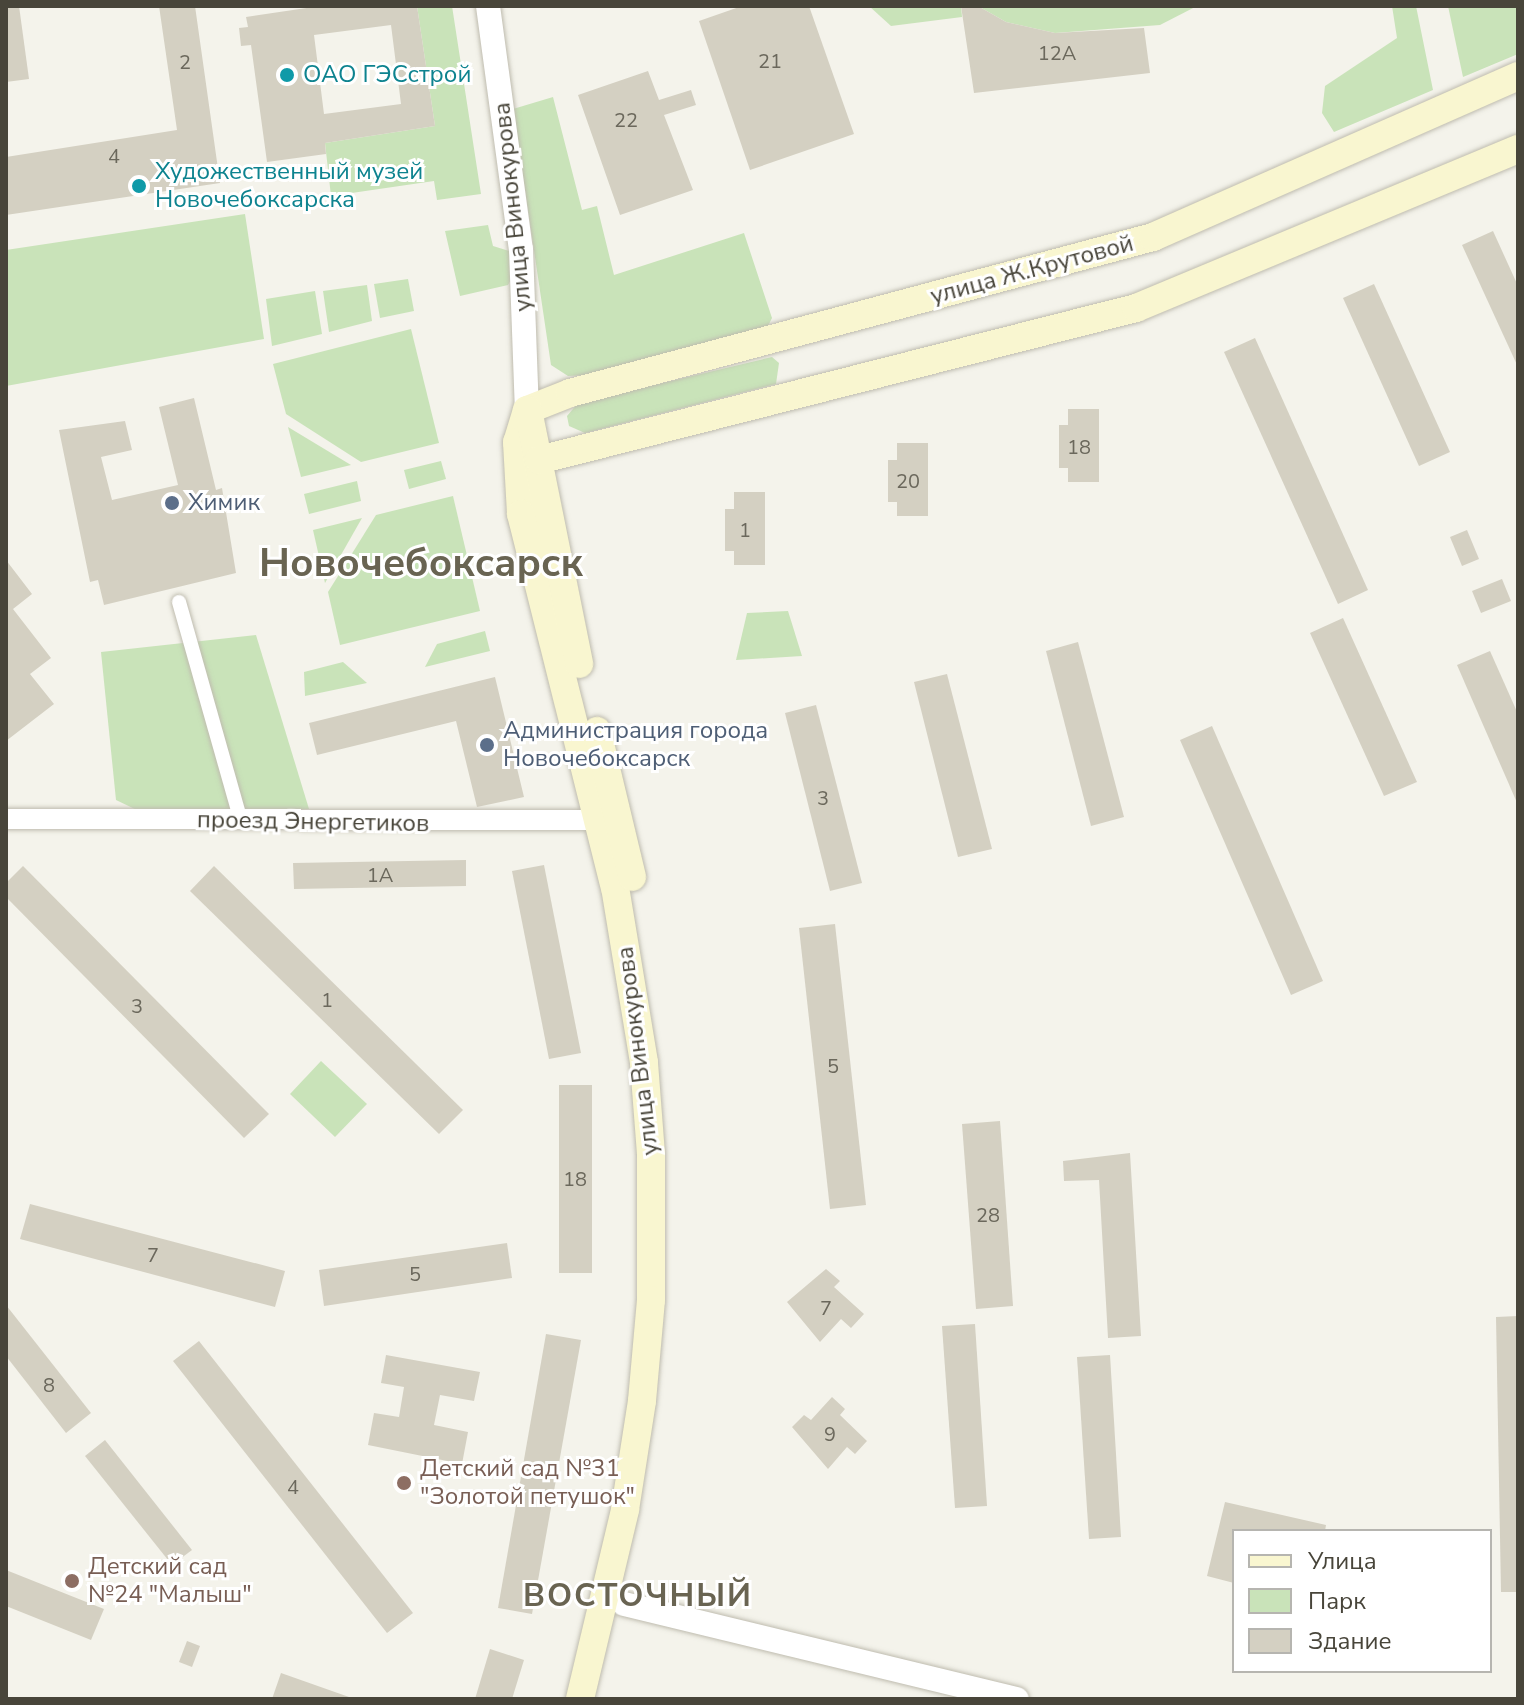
<!DOCTYPE html>
<meta charset="utf-8">
<style>
body{margin:0}
#map{position:relative;width:1524px;height:1705px;overflow:hidden;background:#f4f3eb;font-family:"Nunito Sans",sans-serif}
div>[style]{position:absolute}
.green>*{inset:0;background:#c9e3b9}
.building>*{inset:0;background:#d4d0c2}
.roads{filter:drop-shadow(0 0 2px #bfbcaf) drop-shadow(0 0 2px #bfbcaf)}
.pedestrian>*{height:14px;margin:-7px;padding:0 7px;transform-origin:7px;border-radius:7px;background:#fff}
.minor>*{height:20px;margin:-10px;padding:0 10px;transform-origin:10px;border-radius:10px;background:#fff}
.tertiary>*{height:24px;margin:-12px;padding:0 12px;transform-origin:12px;border-radius:12px;background:#fff}
.secondary>*{height:28px;margin:-14px;padding:0 14px;transform-origin:14px;border-radius:14px;background:#f9f6d0}
.dots>*{width:22px;height:22px;translate:-50% -50%;box-sizing:border-box;border:4px solid #fff;border-radius:50%}
span{translate:-50% -50%;white-space:nowrap;text-align:center;line-height:1.15;-webkit-text-stroke:6px #fff;paint-order:stroke}
.number-label{font-size:20px;color:#6b685c}
.number-label span{-webkit-text-stroke-width:0}
.culture-label{font-size:24px;color:#0d838f}
.left{translate:0 -50%;text-align:left}
.street-label{font-size:24px;color:#48453a}
.service-label{font-size:24px;color:#4e5e75}
.education-label{font-size:24px;color:#785e54}
.district-label{font-size:32px;color:#696452;font-weight:700;letter-spacing:2px}
.town-label{font-size:40px;color:#696452;font-weight:700}
.frame{position:absolute;inset:0;border:8px solid #48453a;pointer-events:none}
.legend{position:absolute;left:1232px;top:1529px;width:260px;height:144px;box-sizing:border-box;background:#fff;border:2px solid #b6b5b0;margin:0;padding:10px 14px;list-style:none;font-size:24px;color:#48453a}
.legend li{display:flex;align-items:center;gap:16px;height:40px}
.legend b{width:40px;border:2px solid #b6b5b0}
</style>
<div id="map">
<div class="green">
<div style="clip-path:polygon(417px 6px,452px 6px,481px 194px,437px 200px,434px 181px,331px 196px,325px 143px,435px 126px)"></div>
<div style="clip-path:polygon(869px 6px,961px 6px,962px 17px,891px 26px)"></div>
<div style="clip-path:polygon(978px 6px,1197px 6px,1160px 25px,1055px 33px,1006px 22px)"></div>
<div style="clip-path:polygon(1392px 6px,1416px 6px,1433px 90px,1334px 132px,1322px 113px,1325px 86px,1397px 38px)"></div>
<div style="clip-path:polygon(1448px 6px,1518px 6px,1518px 54px,1463px 77px)"></div>
<div style="clip-path:polygon(553px 97px,582px 210px,597px 206px,614px 275px,744px 233px,772px 318px,768px 326px,588px 375px,568px 376px,551px 365px,513px 109px)"></div>
<div style="clip-path:polygon(245px 214px,264px 339px,6px 386px,6px 250px)"></div>
<div style="clip-path:polygon(488px 225px,493px 246px,516px 253px,517px 268px,508px 285px,460px 296px,445px 231px)"></div>
<div style="clip-path:polygon(408px 279px,414px 311px,380px 318px,374px 284px)"></div>
<div style="clip-path:polygon(367px 285px,372px 321px,329px 332px,323px 291px)"></div>
<div style="clip-path:polygon(315px 291px,322px 334px,272px 346px,266px 299px)"></div>
<div style="clip-path:polygon(411px 329px,439px 443px,361px 462px,286px 414px,273px 364px)"></div>
<div style="clip-path:polygon(772px 357px,779px 363px,776px 384px,585px 433px,569px 426px,567px 416px,578px 403px)"></div>
<div style="clip-path:polygon(288px 427px,351px 465px,301px 477px)"></div>
<div style="clip-path:polygon(441px 461px,446px 479px,409px 489px,404px 470px)"></div>
<div style="clip-path:polygon(357px 481px,361px 501px,309px 514px,304px 494px)"></div>
<div style="clip-path:polygon(453px 496px,480px 611px,340px 645px,328px 592px,376px 515px)"></div>
<div style="clip-path:polygon(362px 518px,325px 583px,313px 530px)"></div>
<div style="clip-path:polygon(788px 611px,802px 656px,736px 660px,747px 613px)"></div>
<div style="clip-path:polygon(485px 631px,490px 651px,425px 667px,437px 644px)"></div>
<div style="clip-path:polygon(256px 635px,309px 809px,141px 812px,116px 800px,101px 652px)"></div>
<div style="clip-path:polygon(343px 662px,367px 683px,305px 696px,304px 672px)"></div>
<div style="clip-path:polygon(321px 1061px,367px 1104px,335px 1137px,290px 1094px)"></div>
</div>
<div class="building">
<div style="clip-path:polygon(6px 6px,19px 6px,29px 79px,6px 82px)"></div>
<div style="clip-path:polygon(159px 6px,195px 6px,220px 183px,6px 215px,6px 157px,177px 130px)"></div>
<div style="clip-path:polygon(evenodd,320px 6px,417px 6px,435px 126px,325px 143px,326px 154px,267px 162px,251px 45px,241px 46px,239px 28px,248px 27px,246px 17px,320px 6px,391px 25px,401px 104px,324px 114px,314px 35px,391px 25px)"></div>
<div style="clip-path:polygon(742px 6px,809px 6px,854px 134px,750px 170px,699px 21px)"></div>
<div style="clip-path:polygon(961px 6px,978px 6px,1006px 22px,1055px 33px,1144px 28px,1150px 73px,974px 93px)"></div>
<div style="clip-path:polygon(648px 71px,659px 100px,691px 90px,696px 105px,664px 115px,693px 190px,620px 215px,578px 95px)"></div>
<div style="clip-path:polygon(1493px 231px,1518px 286px,1518px 367px,1462px 245px)"></div>
<div style="clip-path:polygon(1374px 284px,1450px 452px,1419px 466px,1343px 298px)"></div>
<div style="clip-path:polygon(1255px 338px,1368px 590px,1338px 604px,1224px 352px)"></div>
<div style="clip-path:polygon(194px 398px,216px 490px,222px 488px,236px 573px,104px 605px,98px 580px,90px 582px,59px 430px,125px 421px,132px 450px,101px 457px,112px 500px,178px 485px,159px 407px)"></div>
<div style="clip-path:polygon(1068px 409px,1099px 409px,1099px 482px,1068px 482px,1068px 468px,1059px 468px,1059px 425px,1068px 425px)"></div>
<div style="clip-path:polygon(897px 443px,928px 443px,928px 516px,897px 516px,897px 502px,888px 502px,888px 460px,897px 460px)"></div>
<div style="clip-path:polygon(734px 492px,765px 492px,765px 565px,734px 565px,734px 551px,725px 551px,725px 509px,734px 509px)"></div>
<div style="clip-path:polygon(1467px 530px,1479px 559px,1462px 566px,1450px 537px)"></div>
<div style="clip-path:polygon(6px 560px,32px 594px,13px 609px,51px 658px,30px 674px,54px 704px,6px 741px)"></div>
<div style="clip-path:polygon(1502px 579px,1511px 601px,1481px 613px,1472px 591px)"></div>
<div style="clip-path:polygon(1343px 618px,1417px 782px,1384px 796px,1310px 633px)"></div>
<div style="clip-path:polygon(1078px 642px,1124px 817px,1091px 826px,1046px 651px)"></div>
<div style="clip-path:polygon(1490px 651px,1518px 714px,1518px 805px,1457px 665px)"></div>
<div style="clip-path:polygon(947px 674px,992px 849px,958px 857px,914px 682px)"></div>
<div style="clip-path:polygon(495px 677px,524px 797px,477px 807px,456px 721px,317px 755px,309px 723px)"></div>
<div style="clip-path:polygon(816px 705px,862px 883px,830px 891px,785px 713px)"></div>
<div style="clip-path:polygon(1212px 726px,1323px 981px,1291px 995px,1180px 740px)"></div>
<div style="clip-path:polygon(466px 860px,466px 886px,294px 889px,293px 863px)"></div>
<div style="clip-path:polygon(544px 865px,581px 1053px,549px 1059px,512px 871px)"></div>
<div style="clip-path:polygon(23px 866px,269px 1114px,244px 1138px,6px 897px,6px 883px)"></div>
<div style="clip-path:polygon(214px 866px,463px 1110px,439px 1134px,190px 891px)"></div>
<div style="clip-path:polygon(835px 924px,866px 1205px,830px 1209px,799px 928px)"></div>
<div style="clip-path:polygon(559px 1085px,592px 1085px,592px 1273px,559px 1273px)"></div>
<div style="clip-path:polygon(1000px 1121px,1013px 1306px,976px 1309px,962px 1124px)"></div>
<div style="clip-path:polygon(1130px 1153px,1141px 1336px,1108px 1338px,1099px 1180px,1064px 1181px,1063px 1161px)"></div>
<div style="clip-path:polygon(30px 1204px,285px 1271px,275px 1307px,20px 1239px)"></div>
<div style="clip-path:polygon(507px 1243px,512px 1278px,324px 1306px,319px 1270px)"></div>
<div style="clip-path:polygon(826px 1269px,840px 1281px,834px 1287px,864px 1314px,851px 1328px,841px 1319px,820px 1342px,787px 1302px)"></div>
<div style="clip-path:polygon(6px 1305px,91px 1413px,66px 1433px,6px 1356px)"></div>
<div style="clip-path:polygon(1518px 1316px,1518px 1592px,1501px 1592px,1496px 1317px)"></div>
<div style="clip-path:polygon(975px 1324px,987px 1506px,955px 1508px,942px 1326px)"></div>
<div style="clip-path:polygon(546px 1334px,581px 1340px,532px 1614px,498px 1608px)"></div>
<div style="clip-path:polygon(199px 1341px,413px 1613px,387px 1633px,173px 1361px)"></div>
<div style="clip-path:polygon(386px 1355px,480px 1372px,474px 1401px,440px 1395px,434px 1425px,468px 1432px,462px 1464px,368px 1445px,374px 1413px,399px 1417px,404px 1387px,381px 1383px)"></div>
<div style="clip-path:polygon(1110px 1355px,1121px 1537px,1089px 1539px,1077px 1357px)"></div>
<div style="clip-path:polygon(832px 1397px,845px 1409px,840px 1415px,867px 1441px,855px 1454px,847px 1447px,828px 1469px,792px 1427px,804px 1415px,811px 1420px)"></div>
<div style="clip-path:polygon(105px 1440px,192px 1550px,172px 1565px,85px 1456px)"></div>
<div style="clip-path:polygon(1225px 1502px,1326px 1525px,1325px 1531px,1234px 1531px,1234px 1583px,1207px 1576px)"></div>
<div style="clip-path:polygon(6px 1570px,104px 1609px,91px 1640px,6px 1606px)"></div>
<div style="clip-path:polygon(187px 1641px,200px 1646px,192px 1667px,179px 1662px)"></div>
<div style="clip-path:polygon(490px 1649px,524px 1660px,512px 1699px,475px 1699px)"></div>
<div style="clip-path:polygon(281px 1673px,349px 1697px,348px 1699px,272px 1699px)"></div>
</div>
<div class="roads">
<div class="pedestrian">
<div style="left:179px;top:602px;width:228px;rotate:74.2deg"></div>
</div>
<div class="minor">
<div style="left:6px;top:819px;width:594px;rotate:0.1deg"></div>
</div>
<div class="tertiary">
<div style="left:488px;top:6px;width:245px;rotate:82.3deg"></div>
<div style="left:521px;top:249px;width:161px;rotate:87.9deg"></div>
<div style="left:624px;top:1604px;width:404px;rotate:13.6deg"></div>
</div>
<div class="secondary">
<div style="left:527px;top:410px;width:34px;rotate:107deg"></div>
<div style="left:517px;top:442px;width:72px;rotate:86.8deg"></div>
<div style="left:521px;top:514px;width:385px;rotate:75.9deg"></div>
<div style="left:615px;top:887px;width:178px;rotate:80.6deg"></div>
<div style="left:644px;top:1063px;width:91px;rotate:85.6deg"></div>
<div style="left:651px;top:1154px;width:146px;rotate:90deg"></div>
<div style="left:651px;top:1300px;width:101px;rotate:95.1deg"></div>
<div style="left:642px;top:1401px;width:110px;rotate:98.9deg"></div>
<div style="left:625px;top:1510px;width:194px;rotate:103.4deg"></div>
<div style="left:527px;top:410px;width:46px;rotate:-21.6deg"></div>
<div style="left:570px;top:393px;width:604px;rotate:-14.98deg"></div>
<div style="left:1153px;top:237px;width:399px;rotate:-23.8deg"></div>
<div style="left:528px;top:410px;width:259px;rotate:78.6deg"></div>
<div style="left:539px;top:460px;width:616px;rotate:-14.28deg"></div>
<div style="left:1136px;top:308px;width:414px;rotate:-22.6deg"></div>
<div style="left:597px;top:731px;width:150px;rotate:76.5deg"></div>
</div>
</div>
<div class="dots">
<div style="left:287px;top:75px;background:#0f9aa8"></div>
<div style="left:139px;top:186px;background:#0f9aa8"></div>
<div style="left:172px;top:503px;background:#5c6f8a"></div>
<div style="left:487px;top:745px;background:#5c6f8a"></div>
<div style="left:404px;top:1483px;background:#8d6e63"></div>
<div style="left:72px;top:1581px;background:#8d6e63"></div>
</div>
<div class="number-label">
<span style="left:1057px;top:53px">12А</span>
<span style="left:770px;top:61px">21</span>
<span style="left:185px;top:62px">2</span>
<span style="left:626px;top:120px">22</span>
<span style="left:114px;top:156px">4</span>
<span style="left:1079px;top:447px">18</span>
<span style="left:908px;top:481px">20</span>
<span style="left:745px;top:530px">1</span>
<span style="left:823px;top:798px">3</span>
<span style="left:380px;top:875px">1А</span>
<span style="left:327px;top:1000px">1</span>
<span style="left:137px;top:1006px">3</span>
<span style="left:833px;top:1066px">5</span>
<span style="left:575px;top:1179px">18</span>
<span style="left:988px;top:1215px">28</span>
<span style="left:153px;top:1255px">7</span>
<span style="left:415px;top:1274px">5</span>
<span style="left:826px;top:1308px">7</span>
<span style="left:49px;top:1385px">8</span>
<span style="left:830px;top:1434px">9</span>
<span style="left:293px;top:1487px">4</span>
</div>
<div class="culture-label">
<span class="left" style="left:303px;top:75px">ОАО ГЭСстрой</span>
<span class="left" style="left:155px;top:186px">Художественный музей<br>Новочебоксарска</span>
</div>
<div class="street-label">
<span style="left:513px;top:207px;rotate:-96deg">улица Винокурова</span>
<span style="left:1032px;top:270px;rotate:-15deg">улица Ж.Крутовой</span>
<span style="left:313px;top:822px;rotate:1deg">проезд Энергетиков</span>
<span style="left:638px;top:1051px;rotate:-97deg">улица Винокурова</span>
</div>
<div class="service-label">
<span class="left" style="left:188px;top:503px">Химик</span>
<span class="left" style="left:503px;top:745px">Администрация города<br>Новочебоксарск</span>
</div>
<div class="education-label">
<span class="left" style="left:420px;top:1483px">Детский сад №31<br>"Золотой петушок"</span>
<span class="left" style="left:88px;top:1581px">Детский сад<br>№24 "Малыш"</span>
</div>
<div class="district-label">
<span style="left:638px;top:1596px">ВОСТОЧНЫЙ</span>
</div>
<div class="town-label">
<span style="left:421px;top:563px">Новочебоксарск</span>
</div>
<div class="frame"></div>
<ul class="legend">
<li><b style="height:10px;background:#f9f6d0"></b>Улица</li>
<li><b style="height:22px;background:#c9e3b9"></b>Парк</li>
<li><b style="height:22px;background:#d4d0c2"></b>Здание</li>
</ul>
</div>
